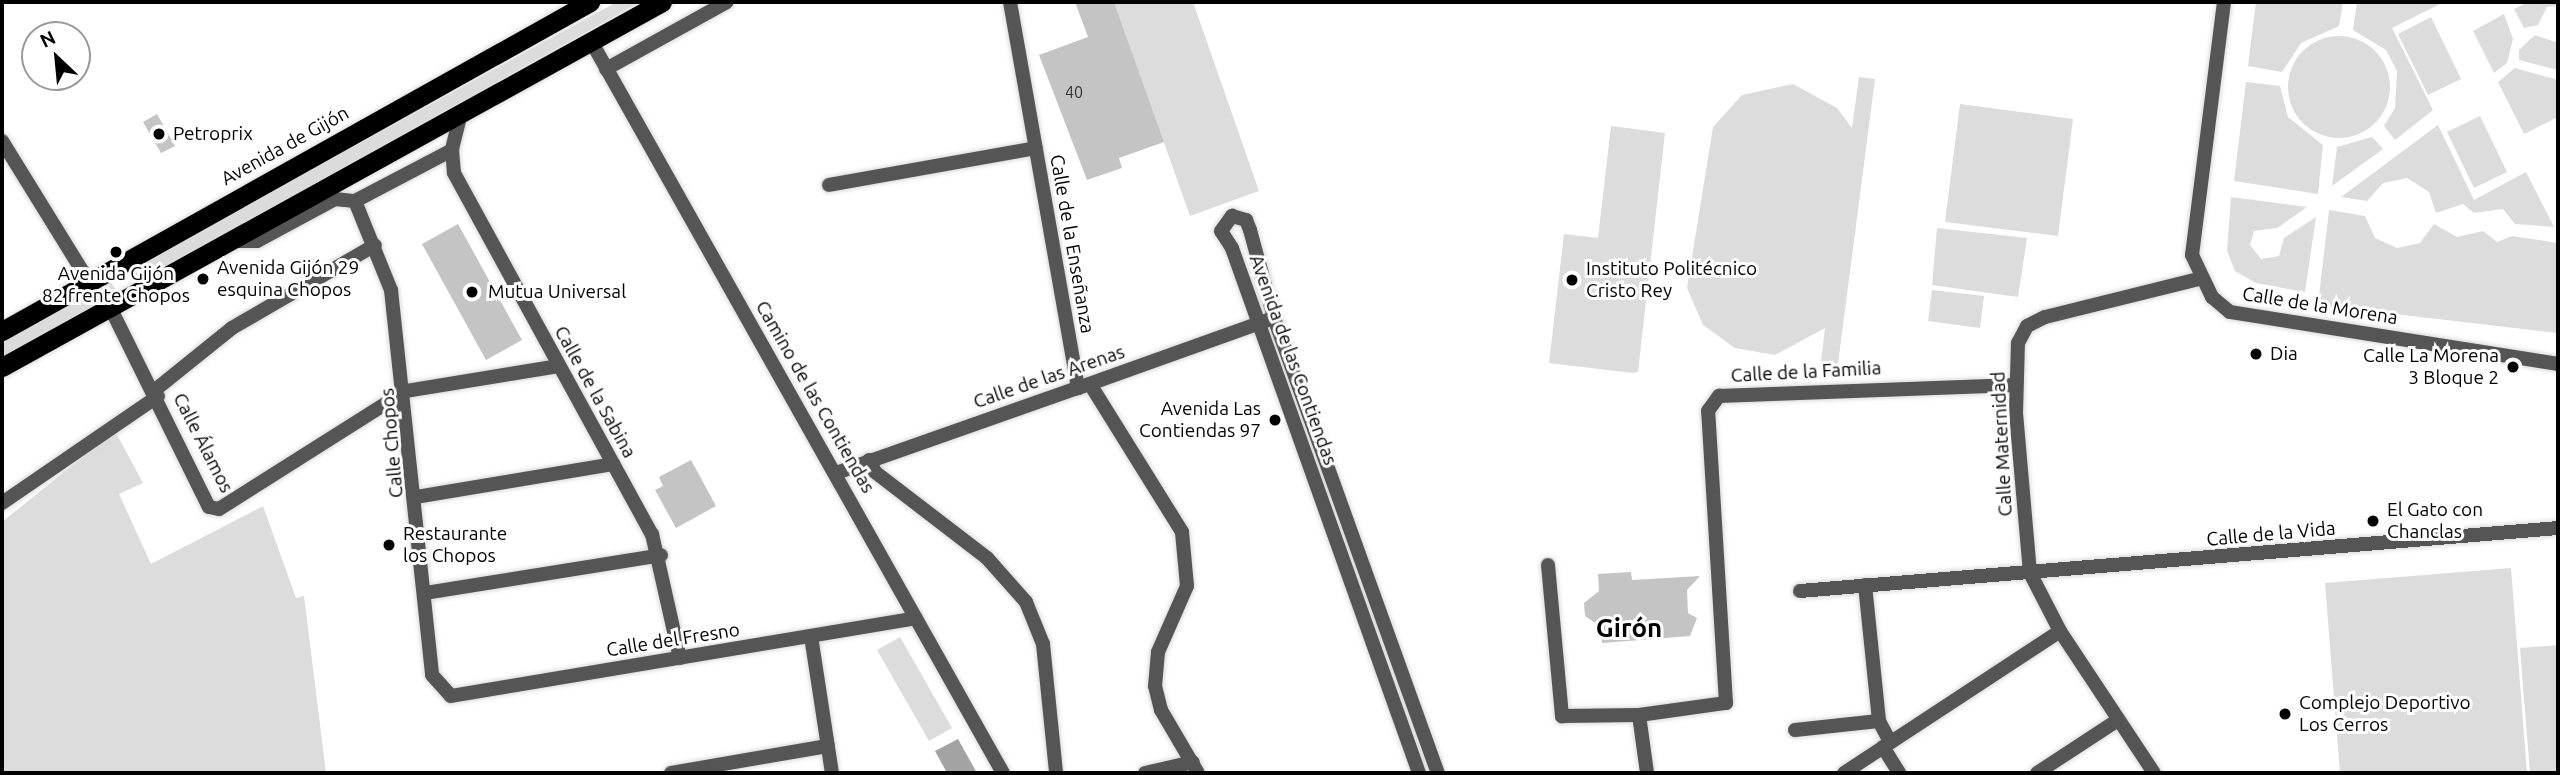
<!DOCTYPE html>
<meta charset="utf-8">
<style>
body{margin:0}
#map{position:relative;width:2560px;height:775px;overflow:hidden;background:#fff;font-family:Ubuntu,sans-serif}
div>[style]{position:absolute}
.green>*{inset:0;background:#dcdcdc}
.round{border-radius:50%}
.water>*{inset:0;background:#a3a3a3}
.building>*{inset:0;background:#c4c4c4}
.roads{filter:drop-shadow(0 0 2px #dbdbdb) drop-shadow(0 0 2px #dbdbdb)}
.minor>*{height:14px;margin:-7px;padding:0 7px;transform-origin:7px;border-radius:7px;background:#555}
.tertiary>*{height:14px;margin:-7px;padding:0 7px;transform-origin:7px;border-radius:7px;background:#555}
.trunk>*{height:19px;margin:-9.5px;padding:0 9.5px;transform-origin:9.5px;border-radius:9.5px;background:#000}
.dots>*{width:19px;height:19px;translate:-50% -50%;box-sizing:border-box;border:4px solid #fff;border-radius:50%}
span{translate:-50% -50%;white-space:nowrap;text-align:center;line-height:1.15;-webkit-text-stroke:6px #fff;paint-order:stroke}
.number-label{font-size:16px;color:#313131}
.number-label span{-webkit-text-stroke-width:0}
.poi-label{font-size:19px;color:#000}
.left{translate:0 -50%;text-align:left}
.right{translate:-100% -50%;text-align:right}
.street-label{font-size:19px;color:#000}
.district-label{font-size:26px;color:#000;font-weight:700}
.frame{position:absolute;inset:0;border:4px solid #000;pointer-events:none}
.north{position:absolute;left:21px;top:21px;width:70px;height:70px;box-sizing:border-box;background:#fff;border:2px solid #999;border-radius:50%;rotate:334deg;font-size:19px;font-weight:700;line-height:28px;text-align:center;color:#000}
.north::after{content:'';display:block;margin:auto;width:24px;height:32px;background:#000;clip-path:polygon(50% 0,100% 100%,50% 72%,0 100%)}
</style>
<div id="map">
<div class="green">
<div style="clip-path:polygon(617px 2px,640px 2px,139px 282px,127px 271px)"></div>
<div style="clip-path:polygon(1114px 2px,1193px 2px,1259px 191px,1190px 216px)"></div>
<div style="clip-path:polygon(2256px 2px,2343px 2px,2339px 26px,2301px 43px,2282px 72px,2248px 66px)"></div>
<div style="clip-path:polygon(2357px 2px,2442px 3px,2392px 28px,2433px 110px,2395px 140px,2384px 126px,2395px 108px,2397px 71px,2386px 50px,2353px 30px)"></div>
<div style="clip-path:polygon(2529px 2px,2557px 2px,2558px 6px,2547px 7px,2538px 25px,2524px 28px,2514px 9px)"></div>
<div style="clip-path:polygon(2504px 14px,2513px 39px,2507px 63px,2494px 73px,2473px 31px)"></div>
<div style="clip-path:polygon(2431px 17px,2461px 79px,2428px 95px,2398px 34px)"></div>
<div style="clip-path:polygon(2535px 35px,2558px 43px,2558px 70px,2519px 60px,2519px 50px)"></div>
<div class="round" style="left:2288px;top:36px;width:102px;height:102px"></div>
<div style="clip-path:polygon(2515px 68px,2558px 80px,2558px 117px,2524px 134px,2498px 82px)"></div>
<div style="clip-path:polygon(1859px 77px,1875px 79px,1838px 364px,1821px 362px,1825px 328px,1775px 355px,1735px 348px,1703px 325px,1687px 288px,1713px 127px,1742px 95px,1793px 84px,1837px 108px,1852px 128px)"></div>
<div style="clip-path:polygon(2246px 82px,2280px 86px,2288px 117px,2323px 145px,2318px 194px,2234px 181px)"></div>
<div style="clip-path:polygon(1960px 104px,2073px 119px,2058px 236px,1945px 222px)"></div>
<div style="clip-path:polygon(2480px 116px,2507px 172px,2474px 188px,2447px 132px)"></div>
<div style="clip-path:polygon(2438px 125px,2474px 200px,2526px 172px,2554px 227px,2515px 224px,2503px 209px,2474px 213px,2463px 204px,2436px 213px,2429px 192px,2407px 178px,2383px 183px,2367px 201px,2341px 197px)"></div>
<div style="clip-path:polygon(1611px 126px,1665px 133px,1638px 372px,1632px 373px,1549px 363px,1564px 234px,1598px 238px)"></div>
<div style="clip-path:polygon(2372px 137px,2383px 149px,2332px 186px,2337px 147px)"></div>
<div style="clip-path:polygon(2231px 197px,2307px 207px,2277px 228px,2254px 231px,2250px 245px,2261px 259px,2279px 256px,2284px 238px,2316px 217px,2305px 292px,2256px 283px,2235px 271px,2227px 251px)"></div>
<div style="clip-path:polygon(2329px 210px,2365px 216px,2375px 238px,2397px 248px,2420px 243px,2434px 224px,2457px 237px,2483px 231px,2497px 242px,2512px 236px,2558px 243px,2558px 333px,2318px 305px)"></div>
<div style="clip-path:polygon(1937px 228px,2027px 238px,2018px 297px,1932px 285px)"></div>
<div style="clip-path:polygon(110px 282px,118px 292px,2px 357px,2px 342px)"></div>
<div style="clip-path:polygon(1932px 290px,1984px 296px,1980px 328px,1928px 321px)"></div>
<div style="clip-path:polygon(115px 431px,143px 483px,119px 494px,151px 564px,263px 506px,296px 598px,304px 596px,326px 773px,2px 773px,2px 522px)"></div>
<div style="clip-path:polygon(2511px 568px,2527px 773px,2340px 773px,2325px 583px)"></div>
<div style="clip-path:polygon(900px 637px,952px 728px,929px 741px,877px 650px)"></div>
<div style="clip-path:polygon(2558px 645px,2558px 773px,2530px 773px,2520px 648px)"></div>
</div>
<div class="water">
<div style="clip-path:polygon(958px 739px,977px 773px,947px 773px,935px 751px)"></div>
</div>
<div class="building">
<div style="clip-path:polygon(1075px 2px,1114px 2px,1164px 142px,1119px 158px,1122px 168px,1087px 180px,1039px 55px,1088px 37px)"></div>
<div style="clip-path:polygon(157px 114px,175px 146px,161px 153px,143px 122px)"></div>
<div style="clip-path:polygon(458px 224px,522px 340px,486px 360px,422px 244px)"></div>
<div style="clip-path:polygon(691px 460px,716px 506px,676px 528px,655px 490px,663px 486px,659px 477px)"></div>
<div style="clip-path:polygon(1631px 572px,1632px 580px,1700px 576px,1687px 590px,1688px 613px,1697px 618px,1690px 636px,1602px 643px,1601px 627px,1585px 616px,1584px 603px,1599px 591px,1598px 574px)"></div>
</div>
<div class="roads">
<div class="minor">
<div style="left:2224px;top:2px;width:255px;rotate:97.2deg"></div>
<div style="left:2192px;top:255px;width:47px;rotate:64.5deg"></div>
<div style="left:2212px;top:297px;width:23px;rotate:40deg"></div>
<div style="left:2230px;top:312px;width:332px;rotate:9deg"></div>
<div style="left:591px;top:41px;width:840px;rotate:60.63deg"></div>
<div style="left:606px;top:69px;width:138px;rotate:-29deg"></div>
<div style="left:461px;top:113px;width:38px;rotate:104deg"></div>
<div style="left:452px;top:150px;width:23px;rotate:85deg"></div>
<div style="left:454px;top:173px;width:412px;rotate:61.3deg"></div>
<div style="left:652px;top:534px;width:127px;rotate:77.3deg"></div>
<div style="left:2px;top:141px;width:166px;rotate:58.3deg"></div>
<div style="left:829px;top:185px;width:210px;rotate:-10.1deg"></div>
<div style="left:355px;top:201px;width:96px;rotate:68deg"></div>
<div style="left:391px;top:290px;width:387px;rotate:83.9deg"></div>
<div style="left:432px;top:675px;width:28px;rotate:48deg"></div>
<div style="left:451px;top:696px;width:471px;rotate:-9.5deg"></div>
<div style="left:233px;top:241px;width:24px"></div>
<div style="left:257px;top:241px;width:89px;rotate:-28.3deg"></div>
<div style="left:335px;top:199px;width:20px;rotate:6deg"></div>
<div style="left:355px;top:201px;width:110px;rotate:-27.7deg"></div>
<div style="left:110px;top:307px;width:223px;rotate:63.7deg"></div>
<div style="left:209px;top:507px;width:10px;rotate:11deg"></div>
<div style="left:219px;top:509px;width:221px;rotate:-32.3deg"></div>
<div style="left:406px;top:391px;width:154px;rotate:-9.3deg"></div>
<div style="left:1090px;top:384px;width:174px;rotate:58.1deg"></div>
<div style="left:1182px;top:532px;width:54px;rotate:84.7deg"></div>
<div style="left:1187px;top:586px;width:72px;rotate:113.7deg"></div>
<div style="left:1158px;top:652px;width:34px;rotate:95deg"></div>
<div style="left:1155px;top:686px;width:25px;rotate:76deg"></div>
<div style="left:1161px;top:710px;width:73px;rotate:59.6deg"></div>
<div style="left:155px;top:390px;width:99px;rotate:-38.8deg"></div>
<div style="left:232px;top:328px;width:165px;rotate:-30.1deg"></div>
<div style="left:869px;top:460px;width:13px;rotate:63deg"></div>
<div style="left:875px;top:472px;width:141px;rotate:37.5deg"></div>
<div style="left:987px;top:558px;width:59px;rotate:48.4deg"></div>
<div style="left:1026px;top:602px;width:45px;rotate:68deg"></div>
<div style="left:1043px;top:644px;width:130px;rotate:84.2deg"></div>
<div style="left:836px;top:473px;width:256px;rotate:-19.4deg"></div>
<div style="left:416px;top:497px;width:200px;rotate:-9.5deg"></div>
<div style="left:2px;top:503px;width:189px;rotate:-34.4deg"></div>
<div style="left:1548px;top:565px;width:152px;rotate:84.7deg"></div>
<div style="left:1562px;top:716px;width:77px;rotate:-0.7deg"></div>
<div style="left:1639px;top:715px;width:88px;rotate:-7.9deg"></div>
<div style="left:1726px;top:703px;width:293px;rotate:-93.5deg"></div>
<div style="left:1708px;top:411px;width:19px;rotate:-54deg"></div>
<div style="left:1719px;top:396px;width:297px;rotate:-2.1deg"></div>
<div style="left:1865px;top:585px;width:137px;rotate:84.1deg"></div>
<div style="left:1879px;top:721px;width:24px;rotate:62deg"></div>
<div style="left:1800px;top:591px;width:761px;rotate:-4.75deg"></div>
<div style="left:425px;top:593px;width:239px;rotate:-9.1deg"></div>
<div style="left:811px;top:636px;width:139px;rotate:81.3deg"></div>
<div style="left:1639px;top:715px;width:59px;rotate:82.1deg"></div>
<div style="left:1795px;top:730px;width:84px;rotate:-6.1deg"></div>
<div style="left:1883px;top:747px;width:31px;rotate:58deg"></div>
<div style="left:671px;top:773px;width:159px;rotate:-9.8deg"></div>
<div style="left:1145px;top:773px;width:49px;rotate:-12.9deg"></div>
<div style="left:1844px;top:773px;width:258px;rotate:-33.3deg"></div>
<div style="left:2037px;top:773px;width:97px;rotate:-33.2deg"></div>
<div style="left:2154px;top:773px;width:170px;rotate:-123.5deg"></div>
<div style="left:2060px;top:631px;width:65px;rotate:-117.3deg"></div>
<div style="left:2030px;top:573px;width:161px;rotate:-95deg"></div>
<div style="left:2016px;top:413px;width:70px;rotate:-88.4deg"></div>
<div style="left:2018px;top:343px;width:19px;rotate:-62deg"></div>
<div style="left:2027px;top:326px;width:20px;rotate:-27deg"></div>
<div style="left:2045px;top:317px;width:159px;rotate:-13.9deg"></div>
</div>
<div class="tertiary">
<div style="left:1010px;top:2px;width:392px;rotate:80deg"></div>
<div style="left:1078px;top:388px;width:202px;rotate:-19.7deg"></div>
<div style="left:1419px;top:773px;width:557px;rotate:-109.61deg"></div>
<div style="left:1232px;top:248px;width:20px;rotate:-123deg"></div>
<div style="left:1221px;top:231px;width:19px;rotate:-54deg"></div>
<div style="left:1232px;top:216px;width:15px;rotate:16deg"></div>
<div style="left:1246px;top:220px;width:11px;rotate:68deg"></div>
<div style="left:1250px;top:230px;width:91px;rotate:74.7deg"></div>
<div style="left:1274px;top:318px;width:484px;rotate:70.2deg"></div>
</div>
<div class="trunk">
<div style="left:2px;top:331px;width:674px;rotate:-29.23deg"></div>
<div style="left:2px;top:367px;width:754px;rotate:-28.94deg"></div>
</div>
</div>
<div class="dots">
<div style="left:159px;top:134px;background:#000"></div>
<div style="left:116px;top:252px;background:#000"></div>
<div style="left:203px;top:279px;background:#000"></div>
<div style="left:1572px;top:280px;background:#000"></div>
<div style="left:472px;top:292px;background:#000"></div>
<div style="left:2256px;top:354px;background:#000"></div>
<div style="left:2513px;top:367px;background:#000"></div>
<div style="left:1275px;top:420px;background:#000"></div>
<div style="left:2373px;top:521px;background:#000"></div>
<div style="left:389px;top:545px;background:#000"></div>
<div style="left:2285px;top:714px;background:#000"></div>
</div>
<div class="number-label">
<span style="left:1074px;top:92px">40</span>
</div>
<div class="poi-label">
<span class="left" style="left:173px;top:134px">Petroprix</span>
<span class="left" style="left:217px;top:279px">Avenida Gijón 29<br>esquina Chopos</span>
<span class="left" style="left:1586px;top:280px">Instituto Politécnico<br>Cristo Rey</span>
<span style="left:116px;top:285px">Avenida Gijón<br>82 frente Chopos</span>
<span class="left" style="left:488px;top:292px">Mutua Universal</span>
<span class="left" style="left:2270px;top:354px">Dia</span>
<span class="right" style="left:2499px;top:367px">Calle La Morena<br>3 Bloque 2</span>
<span class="right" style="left:1261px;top:420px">Avenida Las<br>Contiendas 97</span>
<span class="left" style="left:2387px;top:521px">El Gato con<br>Chanclas</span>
<span class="left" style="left:403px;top:545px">Restaurante<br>los Chopos</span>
<span class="left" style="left:2299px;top:714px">Complejo Deportivo<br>Los Cerros</span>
</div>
<div class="street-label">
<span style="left:285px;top:146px;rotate:-29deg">Avenida de Gijón</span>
<span style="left:1072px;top:244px;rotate:80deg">Calle de la Enseñanza</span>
<span style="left:2320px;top:306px;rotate:9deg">Calle de la Morena</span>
<span style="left:1293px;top:360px;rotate:70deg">Avenida de las Contiendas</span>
<span style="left:1806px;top:372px;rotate:-3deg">Calle de la Familia</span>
<span style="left:1049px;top:377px;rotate:-19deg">Calle de las Arenas</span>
<span style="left:595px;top:392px;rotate:61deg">Calle de la Sabina</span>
<span style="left:815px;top:397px;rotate:60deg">Camino de las Contiendas</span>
<span style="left:203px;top:443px;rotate:63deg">Calle Álamos</span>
<span style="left:392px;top:443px;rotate:-95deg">Calle Chopos</span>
<span style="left:2002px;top:444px;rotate:-93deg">Calle Maternidad</span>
<span style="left:2271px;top:534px;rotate:-5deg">Calle de la Vida</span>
<span style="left:673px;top:640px;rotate:-9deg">Calle del Fresno</span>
</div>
<div class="district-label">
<span style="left:1629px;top:628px">Girón</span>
</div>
<div class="frame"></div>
<div class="north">N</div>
</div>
